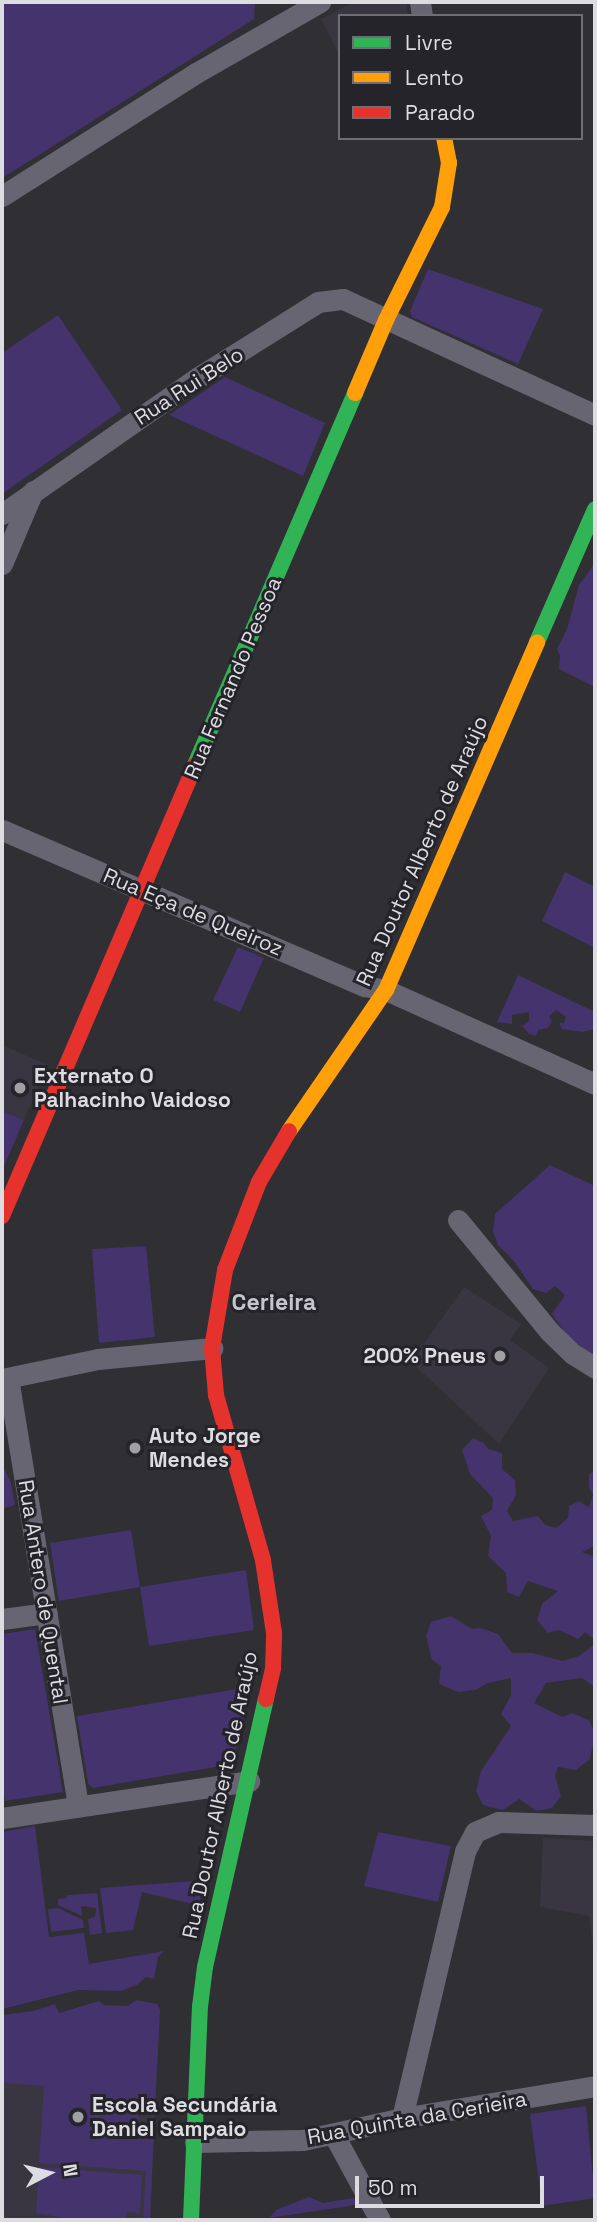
<!DOCTYPE html>
<meta charset="utf-8">
<style>
body{margin:0}
#map{position:relative;width:597px;height:2222px;overflow:hidden;background:#302f34;font-family:"Space Grotesk",sans-serif}
div>[style]{position:absolute}
.built>*{inset:0;background:#393642}
.green>*{inset:0;background:#44336c}
.street>*{height:21px;margin:-10.5px;padding:0 10.5px;transform-origin:10.5px;border-radius:10.5px;background:#676572}
.fast>*{height:16px;margin:-8px;padding:0 8px;transform-origin:8px;border-radius:8px;background:#30b455}
.slow>*{height:16px;margin:-8px;padding:0 8px;transform-origin:8px;border-radius:8px;background:#ff9f0a}
.jam>*{height:16px;margin:-8px;padding:0 8px;transform-origin:8px;border-radius:8px;background:#e5322d}
.dots>*{width:19px;height:19px;translate:-50% -50%;box-sizing:border-box;border:4px solid #26242b;border-radius:50%}
span{translate:-50% -50%;white-space:nowrap;text-align:center;line-height:1.15;-webkit-text-stroke:6px #26242b;paint-order:stroke}
.street-label{font-size:21px;color:#dddce0}
.poi-label{font-size:21px;color:#dddce0;font-weight:700}
.left{translate:0 -50%;text-align:left}
.right{translate:-100% -50%;text-align:right}
.neighbourhood-label{font-size:23px;color:#c6c5cd;font-weight:700}
.frame{position:absolute;inset:0;border:4px solid #dddce0;pointer-events:none}
.legend{position:absolute;left:338px;top:14px;width:245px;height:126px;box-sizing:border-box;background:#26242b;border:2px solid #6f6e73;margin:0;padding:9px 12px;list-style:none;font-size:21px;color:#dddce0}
.legend li{display:flex;align-items:center;gap:14px;height:35px}
.legend b{width:35px;border:2px solid #6f6e73}
.north{position:absolute;left:14px;top:2138px;width:70px;height:70px;-webkit-text-stroke:5px #26242b;paint-order:stroke;rotate:83deg;font-size:19px;font-weight:700;line-height:28px;text-align:center;color:#dddce0}
.north::after{content:'';display:block;margin:auto;width:24px;height:32px;background:#dddce0;clip-path:polygon(50% 0,100% 100%,50% 72%,0 100%)}
.scale{position:absolute;left:355px;top:2176px;width:189px;height:32px;box-sizing:border-box;border:4px solid #dddce0;border-top:0;padding-left:9px;font-size:21px;line-height:24px;white-space:nowrap;color:#dddce0;-webkit-text-stroke:5px #26242b;paint-order:stroke}
</style>
<div id="map">
<div class="built">
<div style="clip-path:polygon(354px 2px,406px 2px,408px 16px,340px 16px,340px 56px,321px 19px)"></div>
<div style="clip-path:polygon(2px 1045px,48px 1065px,24px 1120px,2px 1111px)"></div>
<div style="clip-path:polygon(464px 1287px,521px 1324px,510px 1340px,549px 1368px,499px 1444px,411px 1362px)"></div>
<div style="clip-path:polygon(543px 1838px,595px 1841px,595px 1962px,589px 1916px,540px 1907px)"></div>
<div style="clip-path:polygon(160px 2010px,150px 2220px,2px 2220px,2px 2026px)"></div>
</div>
<div class="green">
<div style="clip-path:polygon(2px 2px,255px 2px,254px 19px,4px 177px,2px 176px)"></div>
<div style="clip-path:polygon(428px 269px,543px 309px,518px 364px,412px 317px,410px 311px)"></div>
<div style="clip-path:polygon(58px 315px,122px 410px,2px 494px,2px 353px)"></div>
<div style="clip-path:polygon(225px 377px,325px 423px,303px 476px,169px 415px)"></div>
<div style="clip-path:polygon(595px 563px,595px 687px,559px 669px,560px 656px,557px 649px,567px 629px,579px 585px)"></div>
<div style="clip-path:polygon(565px 872px,595px 887px,595px 948px,542px 921px)"></div>
<div style="clip-path:polygon(238px 947px,264px 958px,240px 1012px,213px 1000px)"></div>
<div style="clip-path:polygon(518px 975px,595px 1012px,595px 1029px,582px 1032px,562px 1029px,559px 1023px,564px 1023px,566px 1017px,556px 1010px,549px 1016px,552px 1022px,548px 1028px,538px 1030px,536px 1036px,529px 1034px,522px 1026px,529px 1021px,529px 1012px,512px 1015px,512px 1024px,497px 1022px)"></div>
<div style="clip-path:polygon(2px 1111px,24px 1120px,2px 1171px)"></div>
<div style="clip-path:polygon(550px 1165px,595px 1186px,595px 1358px,566px 1334px,552px 1314px,565px 1295px,555px 1286px,546px 1293px,533px 1289px,514px 1261px,498px 1245px,493px 1231px,495px 1214px)"></div>
<div style="clip-path:polygon(146px 1246px,155px 1337px,99px 1343px,92px 1249px)"></div>
<div style="clip-path:polygon(473px 1438px,484px 1443px,488px 1449px,502px 1453px,502px 1469px,515px 1480px,516px 1495px,507px 1511px,513px 1521px,538px 1516px,545px 1525px,556px 1528px,568px 1518px,569px 1506px,579px 1501px,589px 1507px,593px 1495px,589px 1488px,589px 1474px,595px 1471px,595px 1546px,582px 1552px,595px 1557px,595px 1640px,585px 1632px,578px 1639px,559px 1630px,548px 1633px,537px 1620px,542px 1604px,558px 1591px,528px 1581px,519px 1597px,507px 1592px,506px 1573px,488px 1556px,491px 1536px,481px 1516px,492px 1510px,493px 1498px,470px 1474px,462px 1450px)"></div>
<div style="clip-path:polygon(2px 1464px,11px 1483px,15px 1505px,2px 1509px)"></div>
<div style="clip-path:polygon(131px 1530px,140px 1587px,246px 1570px,254px 1630px,149px 1646px,140px 1587px,59px 1601px,50px 1543px)"></div>
<div style="clip-path:polygon(451px 1616px,472px 1629px,481px 1628px,498px 1634px,512px 1653px,533px 1653px,562px 1661px,579px 1656px,595px 1644px,595px 1687px,582px 1678px,546px 1683px,534px 1703px,562px 1717px,572px 1713px,589px 1720px,595px 1733px,590px 1759px,576px 1770px,558px 1767px,555px 1776px,561px 1796px,552px 1808px,537px 1811px,519px 1799px,503px 1810px,483px 1805px,476px 1791px,481px 1771px,511px 1726px,501px 1714px,511px 1695px,511px 1678px,488px 1683px,475px 1690px,458px 1692px,439px 1684px,441px 1666px,432px 1660px,426px 1636px,431px 1622px)"></div>
<div style="clip-path:polygon(35px 1629px,63px 1792px,5px 1801px,2px 1778px,2px 1634px)"></div>
<div style="clip-path:polygon(249px 1687px,238px 1745px,227px 1765px,93px 1788px,88px 1784px,77px 1716px)"></div>
<div style="clip-path:polygon(35px 1826px,49px 1937px,84px 1933px,89px 1964px,164px 1951px,158px 1957px,154px 1979px,146px 1977px,137px 1985px,121px 1991px,78px 1990px,2px 2009px,2px 1832px)"></div>
<div style="clip-path:polygon(378px 1832px,451px 1846px,438px 1902px,364px 1886px)"></div>
<div style="clip-path:polygon(208px 1880px,201px 1906px,142px 1892px,133px 1930px,106px 1933px,100px 1888px)"></div>
<div style="clip-path:polygon(97px 1893px,102px 1933px,90px 1935px,88px 1919px,95px 1917px,96px 1908px,81px 1906px,82px 1916px,58px 1905px,58px 1899px,67px 1898px,67px 1895px)"></div>
<div style="clip-path:polygon(58px 1908px,83px 1920px,84px 1928px,51px 1932px,48px 1909px)"></div>
<div style="clip-path:polygon(136px 2000px,157px 2004px,160px 2010px,155px 2107px,139px 2106px,138px 2127px,154px 2127px,150px 2220px,143px 2220px,146px 2171px,39px 2163px,44px 2086px,2px 2083px,2px 2015px,33px 2011px,55px 2004px,59px 2013px,99px 2001px,104px 2005px,128px 2006px)"></div>
<div style="clip-path:polygon(586px 2106px,595px 2198px,542px 2206px,530px 2114px)"></div>
<div style="clip-path:polygon(39px 2167px,142px 2175px,140px 2213px,127px 2212px,126px 2220px,75px 2220px,36px 2213px)"></div>
<div style="clip-path:polygon(309px 2197px,323px 2203px,353px 2198px,362px 2204px,269px 2218px,276px 2210px)"></div>
</div>
<div class="street">
<div style="left:420px;top:2px;width:14px;rotate:82deg"></div>
<div style="left:2px;top:196px;width:230px;rotate:-32.4deg"></div>
<div style="left:196px;top:73px;width:143px;rotate:-29.8deg"></div>
<div style="left:2px;top:514px;width:238px;rotate:-34.9deg"></div>
<div style="left:197px;top:378px;width:143px;rotate:-32.1deg"></div>
<div style="left:318px;top:302px;width:25px;rotate:-7deg"></div>
<div style="left:343px;top:299px;width:277px;rotate:24.7deg"></div>
<div style="left:2px;top:564px;width:79px;rotate:-67deg"></div>
<div style="left:2px;top:830px;width:395px;rotate:23.3deg"></div>
<div style="left:365px;top:986px;width:21px;rotate:11deg"></div>
<div style="left:386px;top:990px;width:229px;rotate:24.2deg"></div>
<div style="left:458px;top:1220px;width:145px;rotate:50.6deg"></div>
<div style="left:550px;top:1332px;width:32px;rotate:44deg"></div>
<div style="left:573px;top:1354px;width:26px;rotate:32deg"></div>
<div style="left:8px;top:1378px;width:434px;rotate:80.7deg"></div>
<div style="left:2px;top:1379px;width:98px;rotate:-11.8deg"></div>
<div style="left:98px;top:1359px;width:115px;rotate:-5.5deg"></div>
<div style="left:2px;top:1619px;width:45px;rotate:-7.6deg"></div>
<div style="left:2px;top:1818px;width:250px;rotate:-8.5deg"></div>
<div style="left:402px;top:2118px;width:274px;rotate:-76.7deg"></div>
<div style="left:465px;top:1851px;width:21px;rotate:-62deg"></div>
<div style="left:475px;top:1832px;width:25px;rotate:-23deg"></div>
<div style="left:498px;top:1822px;width:97px;rotate:1.8deg"></div>
<div style="left:334px;top:2135px;width:97px;rotate:61.6deg"></div>
<div style="left:195px;top:2142px;width:108px;rotate:-1.1deg"></div>
<div style="left:303px;top:2140px;width:101px;rotate:-12.5deg"></div>
<div style="left:402px;top:2118px;width:196px;rotate:-9.4deg"></div>
</div>
<div class="fast">
<div style="left:537px;top:642px;width:145px;rotate:-66.4deg"></div>
<div style="left:195px;top:765px;width:405px;rotate:-66.7deg"></div>
<div style="left:191px;top:2220px;width:213px;rotate:-87.6deg"></div>
<div style="left:200px;top:2007px;width:40px;rotate:-82.9deg"></div>
<div style="left:205px;top:1967px;width:275px;rotate:-77.2deg"></div>
</div>
<div class="slow">
<div style="left:355px;top:393px;width:79px;rotate:-67deg"></div>
<div style="left:386px;top:320px;width:126px;rotate:-63.6deg"></div>
<div style="left:442px;top:207px;width:45px;rotate:-81deg"></div>
<div style="left:449px;top:163px;width:25px;rotate:-101deg"></div>
<div style="left:289px;top:1131px;width:171px;rotate:-55.5deg"></div>
<div style="left:386px;top:990px;width:379px;rotate:-66.5deg"></div>
</div>
<div class="jam">
<div style="left:2px;top:1216px;width:491px;rotate:-66.8deg"></div>
<div style="left:266px;top:1699px;width:32px;rotate:-77deg"></div>
<div style="left:273px;top:1668px;width:35px;rotate:-88deg"></div>
<div style="left:274px;top:1633px;width:74px;rotate:-98.6deg"></div>
<div style="left:263px;top:1560px;width:172px;rotate:-105.9deg"></div>
<div style="left:216px;top:1395px;width:47px;rotate:-94.9deg"></div>
<div style="left:212px;top:1348px;width:79px;rotate:-80.5deg"></div>
<div style="left:225px;top:1270px;width:94px;rotate:-68.9deg"></div>
<div style="left:259px;top:1182px;width:59px;rotate:-59.5deg"></div>
</div>
<div class="dots">
<div style="left:20px;top:1088px;background:#a09fa4"></div>
<div style="left:500px;top:1356px;background:#a09fa4"></div>
<div style="left:135px;top:1448px;background:#a09fa4"></div>
<div style="left:78px;top:2117px;background:#a09fa4"></div>
</div>
<div class="street-label">
<span style="left:189px;top:386px;rotate:-33deg">Rua Rui Belo</span>
<span style="left:233px;top:678px;rotate:-67deg">Rua Fernando Pessoa</span>
<span style="left:422px;top:851px;rotate:-66deg">Rua Doutor Alberto de Araújo</span>
<span style="left:193px;top:912px;rotate:23deg">Rua Eça de Queiroz</span>
<span style="left:43px;top:1592px;rotate:81deg">Rua Antero de Quental</span>
<span style="left:220px;top:1795px;rotate:-78deg">Rua Doutor Alberto de Araújo</span>
<span style="left:417px;top:2118px;rotate:-10deg">Rua Quinta da Cerieira</span>
</div>
<div class="poi-label">
<span class="left" style="left:34px;top:1088px">Externato O<br>Palhacinho Vaidoso</span>
<span class="right" style="left:486px;top:1356px">200% Pneus</span>
<span class="left" style="left:149px;top:1448px">Auto Jorge<br>Mendes</span>
<span class="left" style="left:92px;top:2117px">Escola Secundária<br>Daniel Sampaio</span>
</div>
<div class="neighbourhood-label">
<span style="left:274px;top:1302px">Cerieira</span>
</div>
<div class="frame"></div>
<ul class="legend">
<li><b style="height:9px;background:#30b455"></b>Livre</li>
<li><b style="height:9px;background:#ff9f0a"></b>Lento</li>
<li><b style="height:9px;background:#e5322d"></b>Parado</li>
</ul>
<div class="north">N</div>
<div class="scale">50 m</div>
</div>
